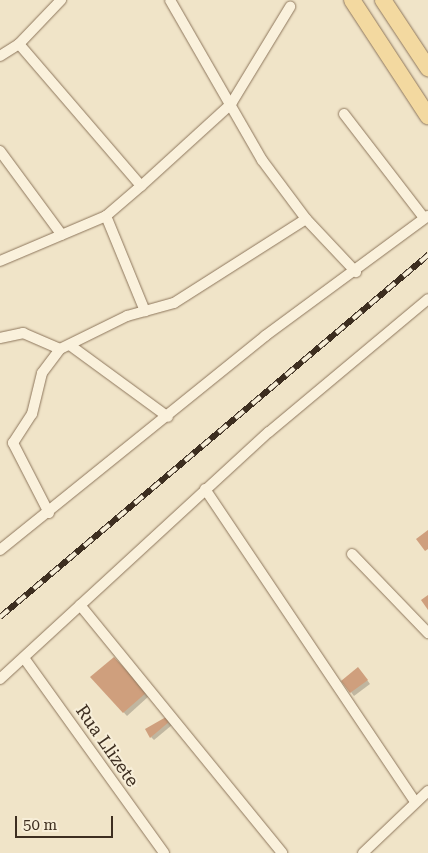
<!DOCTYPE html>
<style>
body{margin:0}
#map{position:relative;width:428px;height:853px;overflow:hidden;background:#f0e4c8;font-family:"Roboto Serif",serif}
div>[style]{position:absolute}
.shadow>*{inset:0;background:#0003}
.building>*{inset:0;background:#cf9f7d}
.roads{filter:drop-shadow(0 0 1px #8d765c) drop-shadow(0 0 1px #8d765c)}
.street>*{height:10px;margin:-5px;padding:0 5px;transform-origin:5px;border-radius:5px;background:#faf1dc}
.primary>*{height:16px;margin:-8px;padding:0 8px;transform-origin:8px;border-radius:8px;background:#f3d9a0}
.rail>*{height:5.5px;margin-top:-2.75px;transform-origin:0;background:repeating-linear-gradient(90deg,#f7eed8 0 11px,#3d2e20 0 22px);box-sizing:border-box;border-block:1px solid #3d2e20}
span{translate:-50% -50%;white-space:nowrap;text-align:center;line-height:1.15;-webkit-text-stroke:4px #f7eed8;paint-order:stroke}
.street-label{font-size:18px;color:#3d2e20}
.scale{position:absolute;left:15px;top:816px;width:98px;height:22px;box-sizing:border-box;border:2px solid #3d2e20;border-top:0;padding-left:6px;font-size:15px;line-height:18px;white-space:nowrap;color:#3d2e20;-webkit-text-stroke:4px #f7eed8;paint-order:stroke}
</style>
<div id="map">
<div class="shadow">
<div style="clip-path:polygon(114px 659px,149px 696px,127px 716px,92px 677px)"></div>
<div style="clip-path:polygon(362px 673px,370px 684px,354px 696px,351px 692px)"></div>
<div style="clip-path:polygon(166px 718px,172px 725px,154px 740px,151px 737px)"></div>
</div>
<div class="building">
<div style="clip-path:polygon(428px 530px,428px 549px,425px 551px,416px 539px)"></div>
<div style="clip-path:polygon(428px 595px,428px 610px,421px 600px)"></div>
<div style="clip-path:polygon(114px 657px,147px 692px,123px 713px,90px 677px)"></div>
<div style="clip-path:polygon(358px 667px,368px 680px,350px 693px,341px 681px)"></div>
<div style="clip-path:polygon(166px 717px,170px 721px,150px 738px,145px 729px)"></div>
</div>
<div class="roads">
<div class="street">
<div style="left:170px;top:0;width:185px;rotate:60.1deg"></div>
<div style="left:262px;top:160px;width:74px;rotate:53.3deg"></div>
<div style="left:306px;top:219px;width:73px;rotate:46.7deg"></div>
<div style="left:19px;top:44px;width:187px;rotate:49.3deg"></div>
<div style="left:0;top:56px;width:22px;rotate:-32deg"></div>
<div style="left:19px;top:44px;width:61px;rotate:-46.3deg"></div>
<div style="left:344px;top:114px;width:131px;rotate:52.4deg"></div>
<div style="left:0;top:151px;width:104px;rotate:53.6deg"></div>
<div style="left:106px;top:216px;width:103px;rotate:67.7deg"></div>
<div style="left:0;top:261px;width:115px;rotate:-23deg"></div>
<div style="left:106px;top:216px;width:46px;rotate:-40.6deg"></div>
<div style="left:141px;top:186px;width:122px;rotate:-42.3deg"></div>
<div style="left:231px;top:104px;width:114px;rotate:-58.7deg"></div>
<div style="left:0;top:338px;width:24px;rotate:-12deg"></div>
<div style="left:23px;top:333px;width:40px;rotate:23.4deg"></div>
<div style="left:71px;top:346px;width:120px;rotate:36.2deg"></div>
<div style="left:205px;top:489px;width:377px;rotate:56.1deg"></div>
<div style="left:49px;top:513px;width:79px;rotate:-117.2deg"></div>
<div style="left:13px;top:443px;width:35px;rotate:-57deg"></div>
<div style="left:32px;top:414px;width:42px;rotate:-76.3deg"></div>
<div style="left:42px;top:373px;width:30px;rotate:-53deg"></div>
<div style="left:60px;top:349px;width:75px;rotate:-26.2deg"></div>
<div style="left:127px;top:316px;width:49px;rotate:-15.5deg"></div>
<div style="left:174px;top:303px;width:156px;rotate:-32.5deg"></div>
<div style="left:0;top:550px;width:341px;rotate:-38.9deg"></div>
<div style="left:265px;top:336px;width:202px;rotate:-36.4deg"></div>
<div style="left:352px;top:554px;width:110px;rotate:46.1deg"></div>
<div style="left:80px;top:605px;width:320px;rotate:50.8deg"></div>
<div style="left:24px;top:658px;width:240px;rotate:54.3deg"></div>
<div style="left:0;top:679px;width:365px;rotate:-42.6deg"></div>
<div style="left:269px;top:432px;width:207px;rotate:-39.9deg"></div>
<div style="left:363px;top:853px;width:90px;rotate:-43.6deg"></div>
</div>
<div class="primary">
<div style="left:352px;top:0;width:139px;rotate:56.8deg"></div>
<div style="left:383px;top:0;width:82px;rotate:56.5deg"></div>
</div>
</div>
<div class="rail">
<div style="left:0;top:617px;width:561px;rotate:-40.22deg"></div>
</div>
<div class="street-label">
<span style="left:107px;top:746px;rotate:55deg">Rua Llizete</span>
</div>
<div class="scale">50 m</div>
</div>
